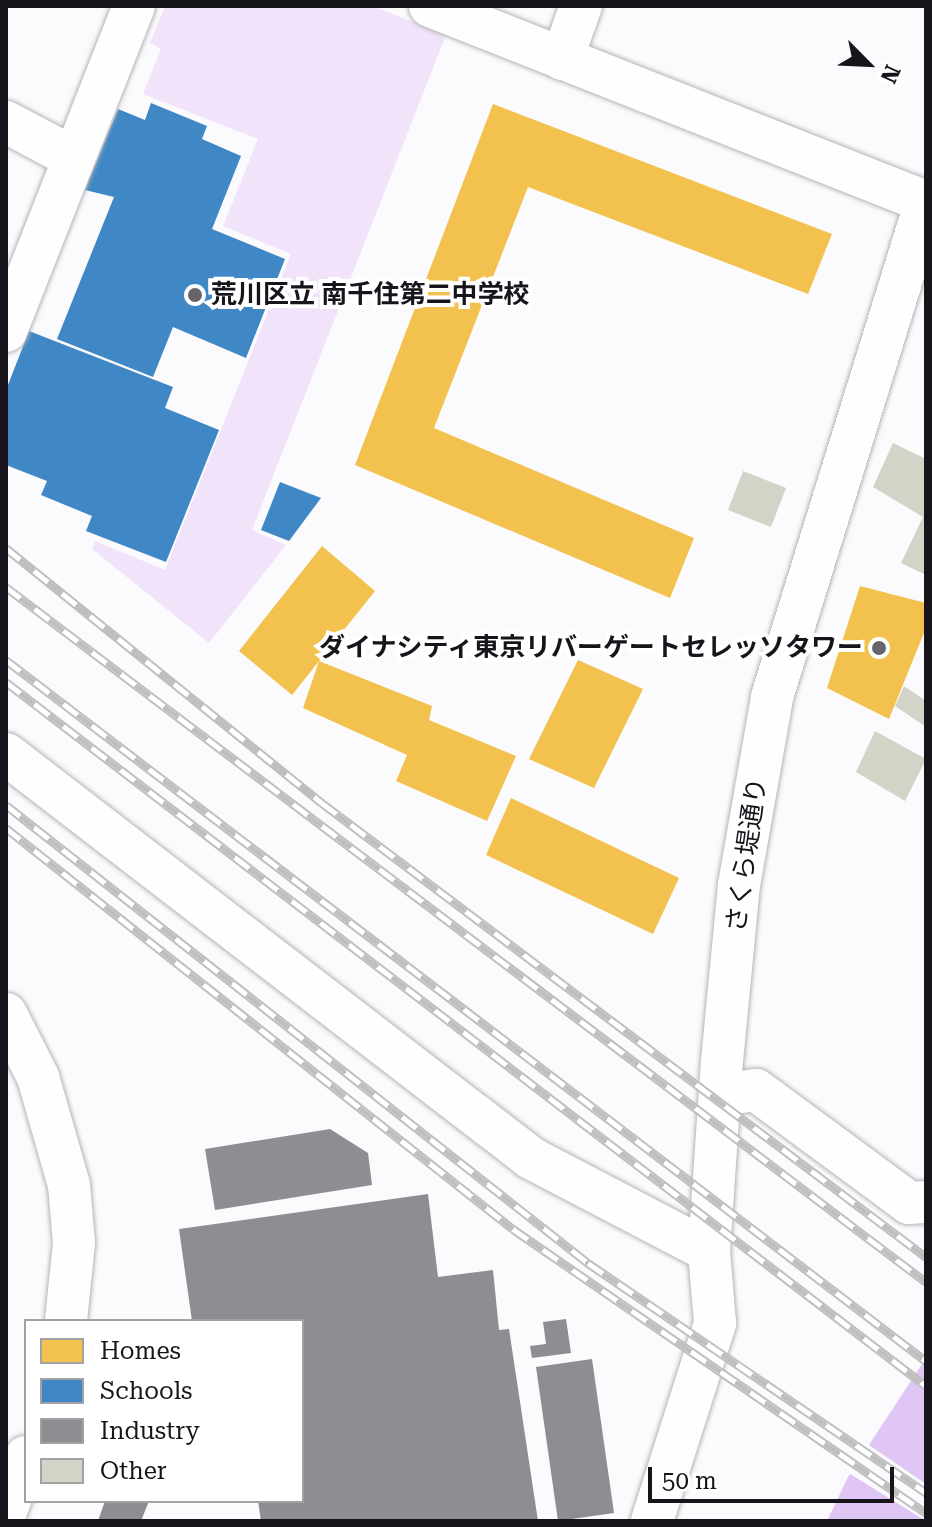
<!DOCTYPE html>
<meta charset="utf-8">
<style>
body{margin:0}
#map{position:relative;width:932px;height:1527px;overflow:hidden;background:#fbfafc;font-family:"Roboto Serif","Noto Sans JP",serif}
div>[style]{position:absolute}
.green>*{inset:0;background:#f1e4fa}
.water>*{inset:0;background:#e0c6f4}
.pier>*{inset:0;background:#fbfafc}
.homes>*{inset:0;background:#f2c14e}
.schools>*{inset:0;background:#3f88c5}
.industry>*{inset:0;background:#8d8d92}
.building>*{inset:0;background:#d2d4c7}
.roads{filter:drop-shadow(0 0 2px #b6b4b8) drop-shadow(0 0 2px #b6b4b8)}
.minor>*{height:42px;margin:-21px;padding:0 21px;transform-origin:21px;border-radius:21px;background:#fefeff}
.rail>*{height:9px;margin-top:-4.5px;transform-origin:0;background:repeating-linear-gradient(90deg,#fff 0 18px,#c0bfc0 0 36px);box-sizing:border-box;border-block:2px solid #c0bfc0}
.dots>*{width:22px;height:22px;translate:-50% -50%;box-sizing:border-box;border:4px solid #fff;border-radius:50%}
span{translate:-50% -50%;white-space:nowrap;text-align:center;line-height:1.15;-webkit-text-stroke:8px #fff;paint-order:stroke}
.poi-label{font-size:26px;color:#18141b;font-weight:700}
.left{translate:0 -50%;text-align:left}
.right{translate:-100% -50%;text-align:right}
.street-label{font-size:26px;color:#18141b}
.frame{position:absolute;inset:0;border:8px solid #18141b;pointer-events:none}
.legend{position:absolute;left:24px;top:1319px;width:280px;height:184px;box-sizing:border-box;background:#fff;border:2px solid #a3a1a4;margin:0;padding:10px 14px;list-style:none;font-size:24px;color:#18141b}
.legend li{display:flex;align-items:center;gap:16px;height:40px}
.legend b{width:40px;border:2px solid #a3a1a4}
.north{position:absolute;left:828px;top:24px;width:80px;height:80px;-webkit-text-stroke:6px #fff;paint-order:stroke;rotate:114deg;font-size:22px;font-weight:700;line-height:32px;text-align:center;color:#18141b}
.north::after{content:'';display:block;margin:auto;width:28px;height:36px;background:#18141b;clip-path:polygon(50% 0,100% 100%,50% 72%,0 100%)}
.scale{position:absolute;left:648px;top:1467px;width:246px;height:36px;box-sizing:border-box;border:4px solid #18141b;border-top:0;padding-left:10px;font-size:24px;line-height:28px;white-space:nowrap;color:#18141b;-webkit-text-stroke:6px #fff;paint-order:stroke}
</style>
<div id="map">
<div class="green">
<div style="clip-path:polygon(165px 6px,372px 6px,446px 35px,252px 530px,286px 545px,209px 643px,92px 549px,95px 541px,165px 570px,291px 254px,223px 226px,258px 139px,143px 94px,161px 49px,150px 43px)"></div>
</div>
<div class="water">
<div style="clip-path:polygon(926px 1358px,926px 1521px,827px 1521px,848px 1477px)"></div>
</div>
<div class="pier">
<div style="clip-path:polygon(866px 1443px,926px 1484px,926px 1521px,847px 1472px)"></div>
</div>
<div class="homes">
<div style="clip-path:polygon(493px 104px,832px 234px,808px 294px,528px 187px,434px 428px,694px 538px,670px 598px,355px 465px)"></div>
<div style="clip-path:polygon(322px 546px,375px 591px,292px 695px,239px 651px)"></div>
<div style="clip-path:polygon(860px 586px,926px 603px,926px 628px,889px 719px,827px 688px)"></div>
<div style="clip-path:polygon(578px 660px,643px 689px,594px 788px,529px 759px)"></div>
<div style="clip-path:polygon(319px 661px,432px 706px,429px 720px,516px 756px,487px 821px,396px 781px,407px 755px,303px 708px)"></div>
<div style="clip-path:polygon(511px 798px,679px 878px,653px 934px,486px 855px)"></div>
</div>
<div class="schools">
<div style="clip-path:polygon(151px 103px,207px 126px,202px 139px,241px 156px,212px 229px,285px 259px,246px 358px,173px 327px,153px 377px,57px 339px,114px 197px,85px 190px,118px 109px,145px 120px)"></div>
<div style="clip-path:polygon(29px 331px,173px 387px,165px 408px,219px 430px,166px 562px,86px 531px,92px 516px,41px 495px,47px 481px,6px 465px,6px 390px)"></div>
<div style="clip-path:polygon(280px 482px,321px 498px,289px 541px,261px 530px)"></div>
</div>
<div class="industry">
<div style="clip-path:polygon(330px 1129px,368px 1153px,372px 1185px,215px 1210px,205px 1149px)"></div>
<div style="clip-path:polygon(428px 1194px,438px 1277px,493px 1270px,499px 1330px,509px 1329px,538px 1521px,261px 1521px,258px 1501px,302px 1501px,302px 1321px,192px 1321px,179px 1229px)"></div>
<div style="clip-path:polygon(566px 1319px,571px 1353px,532px 1358px,530px 1346px,546px 1344px,543px 1322px)"></div>
<div style="clip-path:polygon(592px 1359px,614px 1513px,558px 1521px,536px 1367px)"></div>
<div style="clip-path:polygon(105px 1501px,149px 1501px,141px 1521px,98px 1521px)"></div>
</div>
<div class="building">
<div style="clip-path:polygon(893px 443px,926px 459px,926px 575px,901px 563px,923px 517px,873px 487px)"></div>
<div style="clip-path:polygon(743px 471px,786px 488px,771px 527px,728px 510px)"></div>
<div style="clip-path:polygon(904px 686px,926px 701px,926px 727px,895px 706px)"></div>
<div style="clip-path:polygon(875px 731px,926px 759px,905px 801px,856px 772px)"></div>
</div>
<div class="roads">
<div class="minor">
<div style="left:430px;top:6px;width:533px;rotate:21.56deg"></div>
<div style="left:562px;top:59px;width:56px;rotate:-70.3deg"></div>
<div style="left:6px;top:122px;width:75px;rotate:27.9deg"></div>
<div style="left:6px;top:331px;width:349px;rotate:-68.5deg"></div>
<div style="left:6px;top:754px;width:662px;rotate:37.58deg"></div>
<div style="left:531px;top:1158px;width:201px;rotate:27.6deg"></div>
<div style="left:6px;top:1014px;width:71px;rotate:63.1deg"></div>
<div style="left:38px;top:1077px;width:112px;rotate:74deg"></div>
<div style="left:69px;top:1185px;width:58px;rotate:85.1deg"></div>
<div style="left:74px;top:1243px;width:78px;rotate:95.9deg"></div>
<div style="left:720px;top:1095px;width:36px;rotate:-8deg"></div>
<div style="left:756px;top:1090px;width:190px;rotate:36.4deg"></div>
<div style="left:909px;top:1203px;width:17px;rotate:-3deg"></div>
<div style="left:6px;top:1511px;width:58px;rotate:-69.7deg"></div>
<div style="left:652px;top:1521px;width:208px;rotate:-72.3deg"></div>
<div style="left:715px;top:1323px;width:72px;rotate:-94.8deg"></div>
<div style="left:709px;top:1251px;width:190px;rotate:-86.1deg"></div>
<div style="left:722px;top:1061px;width:177px;rotate:-84.5deg"></div>
<div style="left:739px;top:885px;width:191px;rotate:-80deg"></div>
<div style="left:772px;top:697px;width:519px;rotate:-72.75deg"></div>
</div>
</div>
<div class="rail">
<div style="left:6px;top:548px;width:406px;rotate:38.9deg"></div>
<div style="left:322px;top:803px;width:756px;rotate:36.93deg"></div>
<div style="left:6px;top:587px;width:1153px;rotate:37.07deg"></div>
<div style="left:6px;top:660px;width:1157px;rotate:37.31deg"></div>
<div style="left:6px;top:682px;width:1158px;rotate:37.42deg"></div>
<div style="left:6px;top:805px;width:741px;rotate:38.2deg"></div>
<div style="left:588px;top:1263px;width:409px;rotate:34.2deg"></div>
<div style="left:6px;top:828px;width:646px;rotate:38.34deg"></div>
<div style="left:513px;top:1229px;width:501px;rotate:34.51deg"></div>
</div>
<div class="dots">
<div style="left:195px;top:295px;background:#67646a"></div>
<div style="left:879px;top:648px;background:#67646a"></div>
</div>
<div class="poi-label">
<span class="left" style="left:211px;top:295px">荒川区立 南千住第二中学校</span>
<span class="right" style="left:863px;top:648px">ダイナシティ東京リバーゲートセレッソタワー</span>
</div>
<div class="street-label">
<span style="left:747px;top:855px;rotate:-82deg">さくら堤通り</span>
</div>
<div class="frame"></div>
<ul class="legend">
<li><b style="height:22px;background:#f2c14e"></b>Homes</li>
<li><b style="height:22px;background:#3f88c5"></b>Schools</li>
<li><b style="height:22px;background:#8d8d92"></b>Industry</li>
<li><b style="height:22px;background:#d2d4c7"></b>Other</li>
</ul>
<div class="north">N</div>
<div class="scale">50 m</div>
</div>
